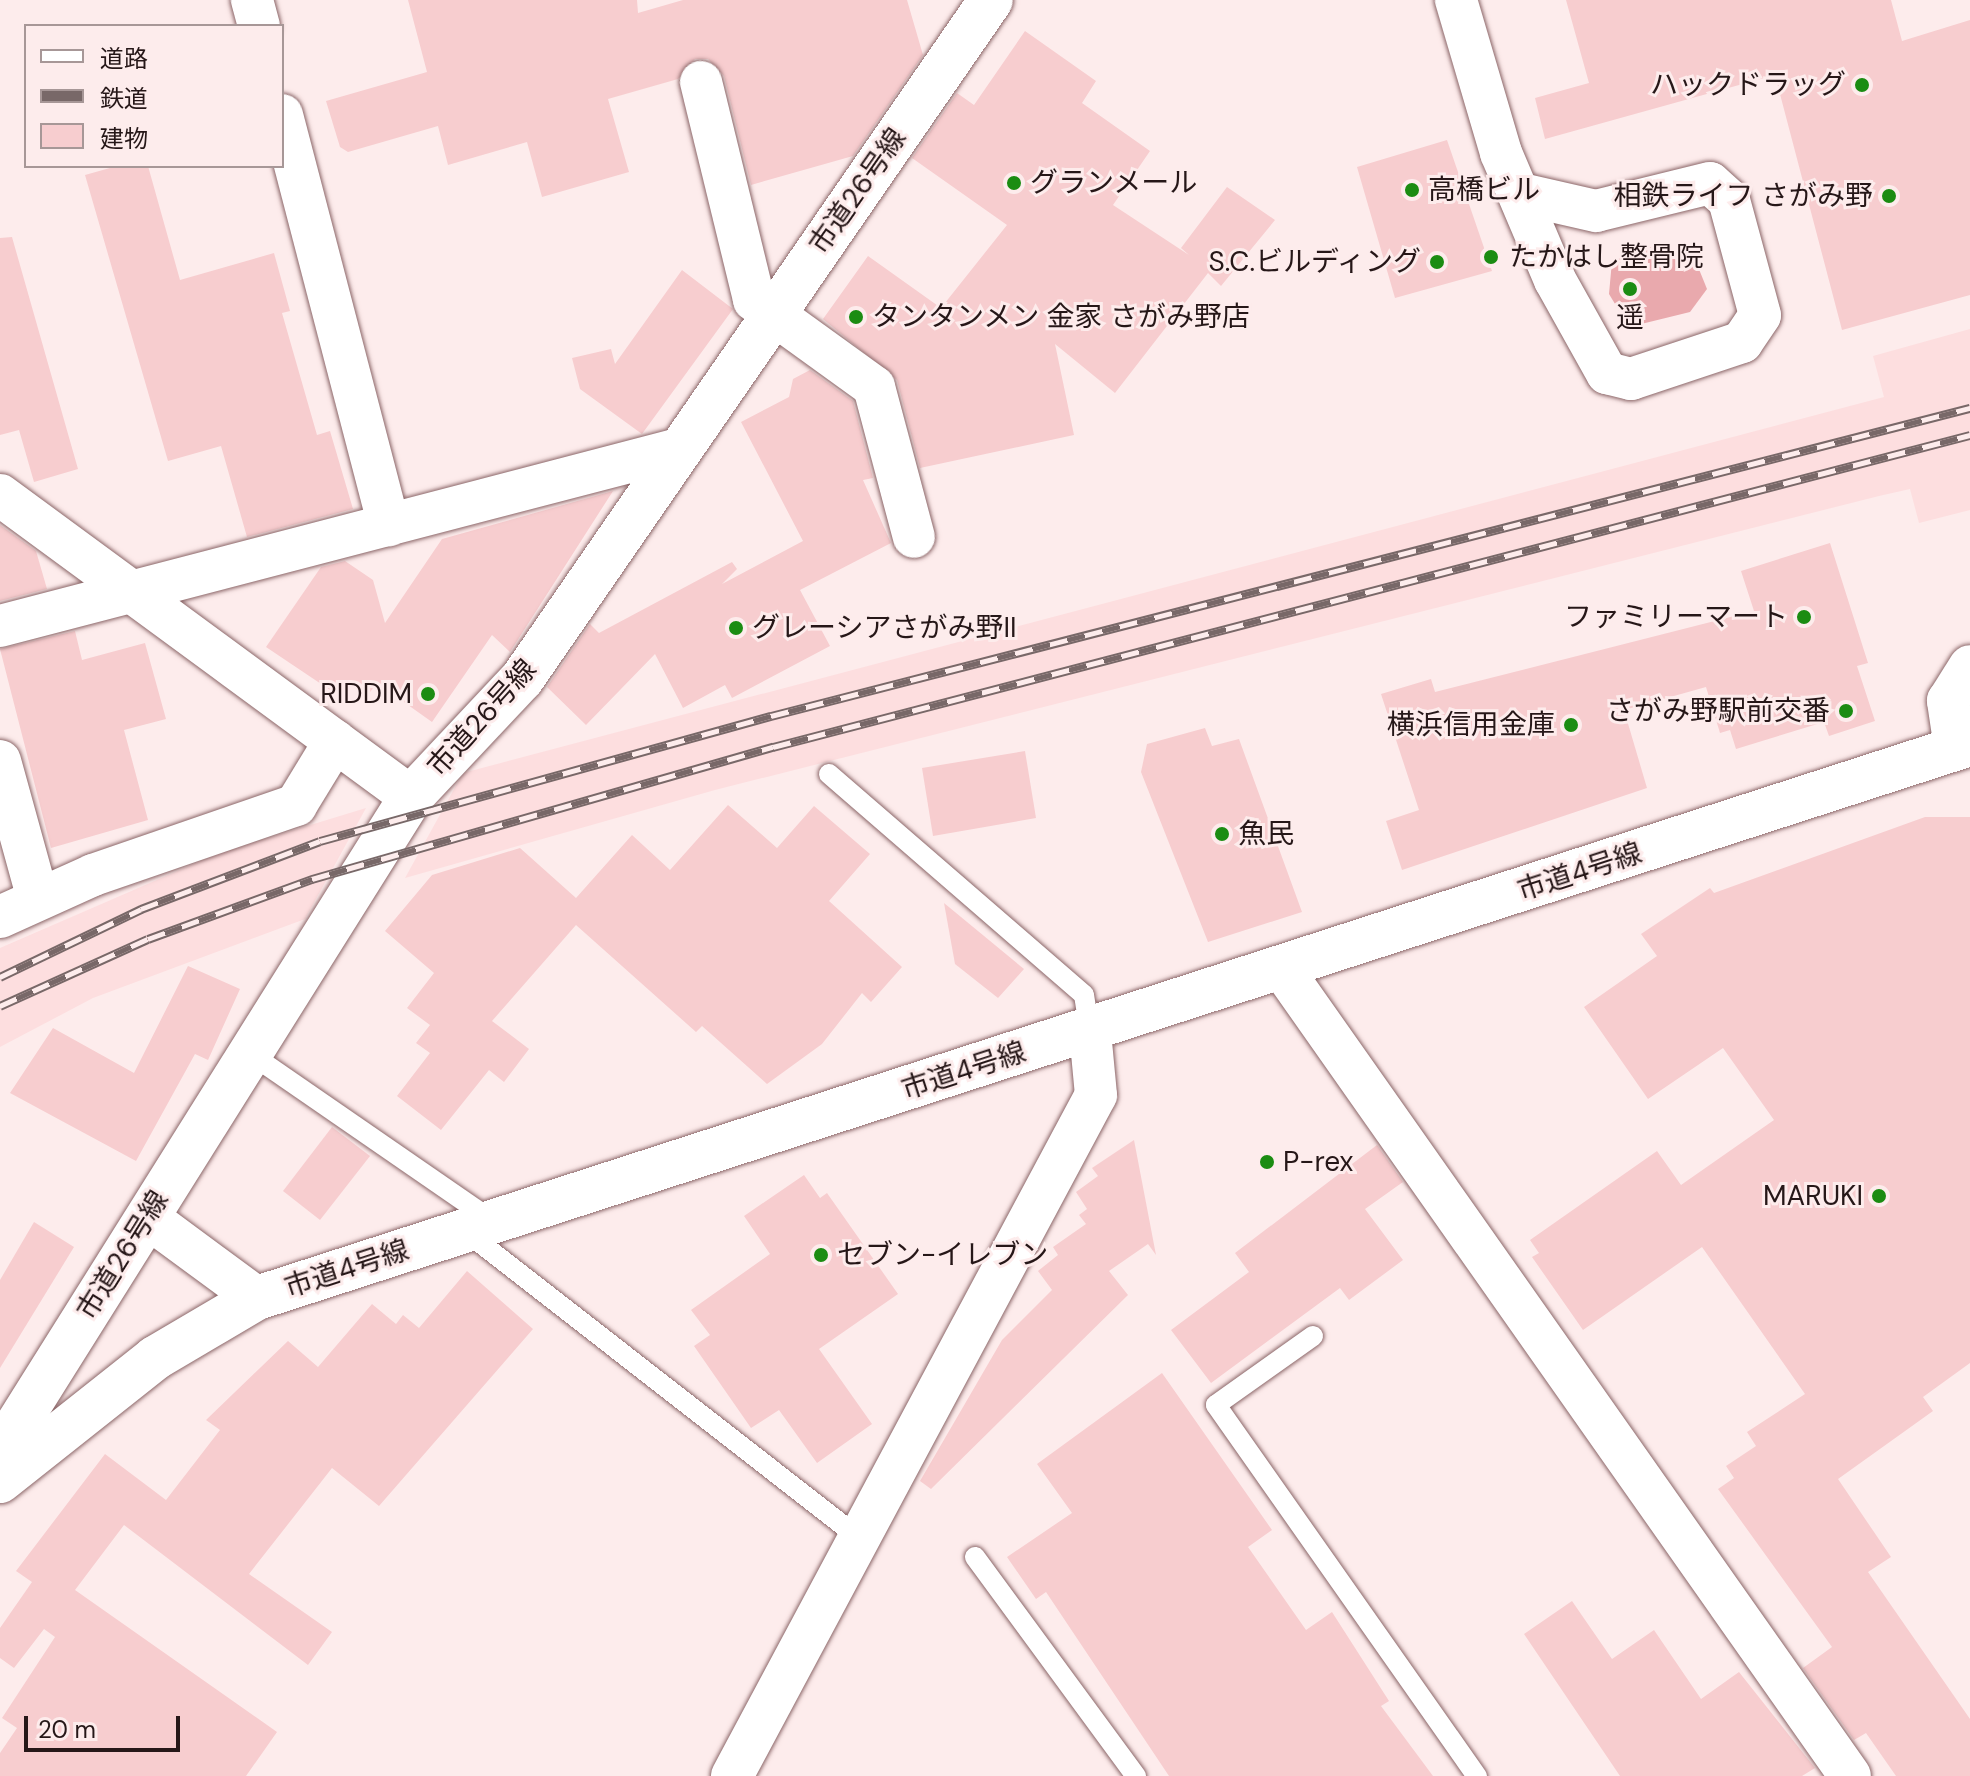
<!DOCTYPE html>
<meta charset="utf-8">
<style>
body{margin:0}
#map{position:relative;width:1970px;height:1776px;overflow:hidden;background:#fdecec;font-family:"DM Sans","Noto Sans JP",sans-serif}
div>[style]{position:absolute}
.built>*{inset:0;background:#fddedf}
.green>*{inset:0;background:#e9a9ad}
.building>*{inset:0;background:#f7cdcf}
.roads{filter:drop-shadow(0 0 2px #8b6668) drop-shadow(0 0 2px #8b6668)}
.lane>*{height:20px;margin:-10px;padding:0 10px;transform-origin:10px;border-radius:10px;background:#fff}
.street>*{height:42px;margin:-21px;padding:0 21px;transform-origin:21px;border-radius:21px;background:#fff}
.secondary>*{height:44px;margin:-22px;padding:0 22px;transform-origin:22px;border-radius:22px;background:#fff}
.rail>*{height:9px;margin-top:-4.5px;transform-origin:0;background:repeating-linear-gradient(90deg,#fdecec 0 18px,#786868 0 36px);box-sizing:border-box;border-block:2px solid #786868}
.dots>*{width:22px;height:22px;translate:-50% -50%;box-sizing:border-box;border:4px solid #fdecec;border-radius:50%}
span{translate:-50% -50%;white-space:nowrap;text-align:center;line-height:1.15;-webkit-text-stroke:6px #fdecec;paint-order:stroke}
.poi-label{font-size:28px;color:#261718}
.right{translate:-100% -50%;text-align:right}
.left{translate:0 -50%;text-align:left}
.street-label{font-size:28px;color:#261718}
.legend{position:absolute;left:24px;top:24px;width:260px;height:144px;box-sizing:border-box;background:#fdecec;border:2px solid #a79797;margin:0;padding:10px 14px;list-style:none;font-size:24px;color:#261718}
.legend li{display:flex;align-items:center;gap:16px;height:40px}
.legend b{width:40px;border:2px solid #a79797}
.scale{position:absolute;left:24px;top:1716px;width:156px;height:36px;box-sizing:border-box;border:4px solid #261718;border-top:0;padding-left:10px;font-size:24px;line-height:28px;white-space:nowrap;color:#261718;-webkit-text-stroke:6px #fdecec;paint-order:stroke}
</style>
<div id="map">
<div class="built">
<div style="clip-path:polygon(1970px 329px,1970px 510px,1919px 523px,1910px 489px,1879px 496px,715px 790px,405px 878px,463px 773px,1884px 397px,1873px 356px)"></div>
<div style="clip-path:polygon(366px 808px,305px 919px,93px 998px,0 1047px,0 948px,219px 853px)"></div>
</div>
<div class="green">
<div style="clip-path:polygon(1658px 245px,1692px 252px,1707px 289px,1690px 312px,1629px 327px,1609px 294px,1612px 261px)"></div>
</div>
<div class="building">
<div style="clip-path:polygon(408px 0,637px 0,638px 13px,683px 0,907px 0,923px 55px,853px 156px,751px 185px,724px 76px,708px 59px,695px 59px,678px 79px,608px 99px,629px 172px,542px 197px,527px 142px,448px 165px,438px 126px,348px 152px,340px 147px,326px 101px,427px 72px)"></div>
<div style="clip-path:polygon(1566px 0,1891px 0,1902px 41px,1970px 20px,1970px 295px,1842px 330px,1775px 75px,1545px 139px,1535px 98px,1589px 83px)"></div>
<div style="clip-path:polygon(1025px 31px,1096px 81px,1082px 103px,1150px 151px,1113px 205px,1189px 255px,1181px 248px,1227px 187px,1275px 220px,1221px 286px,1208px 273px,1115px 393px,1055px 344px,1074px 435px,920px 468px,897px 380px,823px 319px,868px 256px,941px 308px,1007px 225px,912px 158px,957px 93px,974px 105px)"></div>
<div style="clip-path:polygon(1447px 140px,1492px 271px,1395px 298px,1357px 167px)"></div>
<div style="clip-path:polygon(117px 166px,148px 166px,180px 280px,274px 253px,290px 311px,282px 313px,317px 435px,330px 431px,353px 509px,247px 537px,221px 446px,168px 461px,85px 175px)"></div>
<div style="clip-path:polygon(12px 237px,78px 469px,34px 482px,19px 430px,0 435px,0 238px)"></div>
<div style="clip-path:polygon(682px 270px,733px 309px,642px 434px,580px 389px,572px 358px,611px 349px,615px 364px)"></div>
<div style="clip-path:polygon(810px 370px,853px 401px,873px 478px,863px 480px,891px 543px,800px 590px,830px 646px,732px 698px,725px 685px,683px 708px,655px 654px,586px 725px,547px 687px,590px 624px,599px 633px,732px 562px,737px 569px,722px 584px,803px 541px,741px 422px,789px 397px,793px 379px)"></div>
<div style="clip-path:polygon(613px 491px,510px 652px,492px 635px,432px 722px,377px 683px,367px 696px,345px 681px,336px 694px,266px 647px,321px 567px,345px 561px,373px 580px,385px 623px,442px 539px)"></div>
<div style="clip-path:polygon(0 525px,36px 551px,47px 589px,0 601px)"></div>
<div style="clip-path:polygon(1830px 543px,1868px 663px,1857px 666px,1875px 721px,1829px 736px,1824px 722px,1736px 749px,1730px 730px,1720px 733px,1706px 687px,1624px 710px,1647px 788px,1402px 870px,1386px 821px,1419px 810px,1381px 694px,1431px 679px,1435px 692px,1754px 611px,1741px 571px)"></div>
<div style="clip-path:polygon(75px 631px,82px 660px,145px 643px,166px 719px,124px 730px,148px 820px,51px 848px,0 649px)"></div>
<div style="clip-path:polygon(1205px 728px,1212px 746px,1239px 739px,1302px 912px,1208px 942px,1141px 772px,1147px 744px)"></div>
<div style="clip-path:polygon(1025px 751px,1036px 818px,933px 836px,922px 768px)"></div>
<div style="clip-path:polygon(728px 805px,777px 848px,814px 806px,870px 854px,829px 901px,902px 967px,871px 1002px,862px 993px,822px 1044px,767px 1084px,702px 1026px,696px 1032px,576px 925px,492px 1021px,529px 1049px,504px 1082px,489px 1070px,441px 1130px,397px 1096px,430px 1053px,416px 1043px,430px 1025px,407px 1008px,434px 973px,385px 931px,432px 875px,520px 848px,576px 898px,632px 835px,670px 870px)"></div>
<div style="clip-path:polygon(1925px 817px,1970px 817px,1970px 1363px,1923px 1397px,1933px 1411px,1838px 1479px,1891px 1557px,1868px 1572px,1970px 1719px,1970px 1776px,1896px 1776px,1866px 1733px,1854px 1740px,1803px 1668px,1832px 1647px,1718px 1489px,1734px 1478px,1726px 1466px,1756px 1446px,1747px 1432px,1805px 1394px,1702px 1247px,1583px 1330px,1532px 1257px,1539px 1253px,1530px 1240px,1657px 1151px,1681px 1185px,1774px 1120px,1723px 1048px,1648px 1099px,1584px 1007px,1657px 956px,1641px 934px,1710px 888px,1714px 893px)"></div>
<div style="clip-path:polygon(944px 903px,1024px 969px,998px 998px,955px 964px)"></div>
<div style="clip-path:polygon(188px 966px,240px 989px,208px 1060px,195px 1054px,136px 1161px,10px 1093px,53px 1028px,134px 1073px)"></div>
<div style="clip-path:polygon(332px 1127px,370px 1156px,320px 1220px,283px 1191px)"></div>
<div style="clip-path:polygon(1134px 1140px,1156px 1255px,1148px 1244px,1109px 1271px,1128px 1295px,931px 1489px,920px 1481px,1002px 1340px,1052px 1290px,1038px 1271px,1058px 1255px,1053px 1247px,1086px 1224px,1079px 1215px,1087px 1209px,1076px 1192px,1098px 1176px,1092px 1168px)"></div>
<div style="clip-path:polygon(1377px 1145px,1403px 1182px,1365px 1209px,1403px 1260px,1349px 1300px,1340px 1288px,1211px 1383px,1171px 1330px,1249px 1272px,1235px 1253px)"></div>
<div style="clip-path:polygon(804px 1175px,820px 1198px,827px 1193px,898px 1294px,819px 1349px,872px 1424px,817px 1463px,779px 1410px,751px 1428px,694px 1346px,710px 1335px,691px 1310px,770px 1254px,744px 1216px)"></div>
<div style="clip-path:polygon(34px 1222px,74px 1247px,0 1368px,0 1280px)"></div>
<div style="clip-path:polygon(467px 1271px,533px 1329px,379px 1506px,332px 1468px,249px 1574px,332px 1632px,308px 1665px,124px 1525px,75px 1590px,277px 1732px,246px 1776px,0 1776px,0 1753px,17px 1728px,2px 1718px,55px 1637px,44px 1629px,14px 1668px,0 1658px,0 1628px,32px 1582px,16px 1571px,105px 1454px,166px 1500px,220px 1430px,206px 1420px,288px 1341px,318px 1367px,372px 1304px,396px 1324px,403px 1315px,419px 1328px)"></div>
<div style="clip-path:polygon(1162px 1373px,1272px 1530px,1248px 1547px,1306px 1630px,1332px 1612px,1389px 1701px,1381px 1706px,1433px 1776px,1169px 1776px,1046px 1592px,1036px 1599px,1007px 1557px,1072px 1513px,1037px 1464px)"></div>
<div style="clip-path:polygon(1572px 1601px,1612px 1659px,1654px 1630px,1701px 1699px,1739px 1672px,1815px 1768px,1802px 1776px,1620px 1776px,1524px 1634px)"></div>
</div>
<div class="roads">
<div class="lane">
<div style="left:829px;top:774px;width:337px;rotate:40.9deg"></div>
<div style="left:1084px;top:995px;width:36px;rotate:81deg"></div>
<div style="left:252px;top:1055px;width:293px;rotate:34.6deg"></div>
<div style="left:465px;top:1231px;width:498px;rotate:37.9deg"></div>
<div style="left:1313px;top:1336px;width:119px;rotate:144.6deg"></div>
<div style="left:1216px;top:1405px;width:454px;rotate:54.9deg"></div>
<div style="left:975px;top:1557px;width:272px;rotate:53.7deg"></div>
</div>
<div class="street">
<div style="left:252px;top:0;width:27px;rotate:75deg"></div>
<div style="left:1456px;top:0;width:159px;rotate:73.6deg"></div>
<div style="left:1501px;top:153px;width:138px;rotate:67deg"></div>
<div style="left:1555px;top:280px;width:107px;rotate:60.8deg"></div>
<div style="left:1607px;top:373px;width:25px;rotate:14deg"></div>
<div style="left:1631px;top:379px;width:117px;rotate:-18.4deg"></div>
<div style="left:1742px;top:342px;width:32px;rotate:-56deg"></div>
<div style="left:1760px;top:315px;width:119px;rotate:-105.1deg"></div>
<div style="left:1729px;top:200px;width:25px;rotate:-138deg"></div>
<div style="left:1710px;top:183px;width:117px;rotate:166.2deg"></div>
<div style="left:1596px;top:211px;width:77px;rotate:-167.2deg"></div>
<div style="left:701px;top:82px;width:224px;rotate:76.3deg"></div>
<div style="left:754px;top:300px;width:148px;rotate:35.9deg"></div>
<div style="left:874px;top:387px;width:155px;rotate:75.1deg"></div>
<div style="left:282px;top:115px;width:424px;rotate:75.4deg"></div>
<div style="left:0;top:495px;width:510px;rotate:36.31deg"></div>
<div style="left:0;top:626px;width:702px;rotate:-14.61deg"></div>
<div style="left:1955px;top:748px;width:48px;rotate:-98.5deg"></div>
<div style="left:1948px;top:701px;width:41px;rotate:-57.8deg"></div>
<div style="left:0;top:761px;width:143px;rotate:74.6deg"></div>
<div style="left:0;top:917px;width:102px;rotate:-24.3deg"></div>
<div style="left:93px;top:875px;width:215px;rotate:-19deg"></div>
<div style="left:296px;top:805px;width:75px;rotate:-58.6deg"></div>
<div style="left:1283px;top:970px;width:985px;rotate:54.87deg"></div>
<div style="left:147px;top:1217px;width:137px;rotate:36.4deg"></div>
<div style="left:732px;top:1776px;width:772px;rotate:-61.88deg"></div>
<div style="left:1096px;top:1095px;width:64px;rotate:-95.4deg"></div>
</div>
<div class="secondary">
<div style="left:0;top:1452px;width:773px;rotate:-57.89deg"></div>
<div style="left:411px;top:797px;width:162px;rotate:-46.8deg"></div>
<div style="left:522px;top:679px;width:825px;rotate:-55.37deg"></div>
<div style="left:0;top:1481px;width:198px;rotate:-38.4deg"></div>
<div style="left:155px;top:1358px;width:118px;rotate:-30.5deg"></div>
<div style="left:257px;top:1298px;width:1800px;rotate:-17.92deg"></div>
</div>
</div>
<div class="rail">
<div style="left:0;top:977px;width:157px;rotate:-25.7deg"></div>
<div style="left:141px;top:909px;width:191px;rotate:-20.8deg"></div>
<div style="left:320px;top:841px;width:468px;rotate:-15.5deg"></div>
<div style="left:771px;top:716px;width:1238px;rotate:-14.41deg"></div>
<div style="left:0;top:1006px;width:162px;rotate:-24.4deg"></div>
<div style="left:148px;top:939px;width:175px;rotate:-20.1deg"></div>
<div style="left:312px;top:879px;width:480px;rotate:-16deg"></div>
<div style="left:773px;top:747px;width:1237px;rotate:-14.61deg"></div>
</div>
<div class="dots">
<div style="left:1862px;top:85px;background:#1b8c12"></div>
<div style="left:1014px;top:183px;background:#1b8c12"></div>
<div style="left:1412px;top:190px;background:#1b8c12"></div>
<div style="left:1889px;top:196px;background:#1b8c12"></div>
<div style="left:1491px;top:257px;background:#1b8c12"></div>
<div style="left:1437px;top:262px;background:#1b8c12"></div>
<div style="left:1630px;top:289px;background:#1b8c12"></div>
<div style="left:856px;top:317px;background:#1b8c12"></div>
<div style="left:1804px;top:617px;background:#1b8c12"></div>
<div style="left:736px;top:628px;background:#1b8c12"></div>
<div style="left:428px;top:694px;background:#1b8c12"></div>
<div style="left:1846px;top:711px;background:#1b8c12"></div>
<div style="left:1571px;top:725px;background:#1b8c12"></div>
<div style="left:1222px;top:834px;background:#1b8c12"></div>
<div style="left:1267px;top:1162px;background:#1b8c12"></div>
<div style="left:1879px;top:1196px;background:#1b8c12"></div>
<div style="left:821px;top:1255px;background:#1b8c12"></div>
</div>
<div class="poi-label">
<span class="right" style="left:1846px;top:85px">ハックドラッグ</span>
<span class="left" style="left:1030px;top:183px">グランメール</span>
<span class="left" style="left:1428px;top:190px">高橋ビル</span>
<span class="right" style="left:1873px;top:196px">相鉄ライフ さがみ野</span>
<span class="left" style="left:1509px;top:257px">たかはし整骨院</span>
<span class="right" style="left:1421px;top:262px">S.C.ビルディング</span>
<span class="left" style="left:872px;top:317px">タンタンメン 金家 さがみ野店</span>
<span style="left:1630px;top:318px">遥</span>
<span class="right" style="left:1788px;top:617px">ファミリーマート</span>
<span class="left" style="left:752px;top:628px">グレーシアさがみ野II</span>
<span class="right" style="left:412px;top:694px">RIDDIM</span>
<span class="right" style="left:1830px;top:711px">さがみ野駅前交番</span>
<span class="right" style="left:1555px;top:725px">横浜信用金庫</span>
<span class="left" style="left:1238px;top:834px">魚民</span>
<span class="left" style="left:1283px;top:1162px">P-rex</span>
<span class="right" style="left:1863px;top:1196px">MARUKI</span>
<span class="left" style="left:837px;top:1255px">セブン-イレブン</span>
</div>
<div class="street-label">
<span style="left:858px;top:191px;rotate:-55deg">市道26号線</span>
<span style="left:482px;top:718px;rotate:-48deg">市道26号線</span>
<span style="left:1580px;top:872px;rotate:-18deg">市道4号線</span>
<span style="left:964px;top:1071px;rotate:-18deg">市道4号線</span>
<span style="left:123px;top:1255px;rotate:-58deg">市道26号線</span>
<span style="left:347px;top:1269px;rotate:-18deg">市道4号線</span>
</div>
<ul class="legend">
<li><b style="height:10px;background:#fff"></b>道路</li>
<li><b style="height:10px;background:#786868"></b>鉄道</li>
<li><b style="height:22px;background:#f7cdcf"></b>建物</li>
</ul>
<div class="scale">20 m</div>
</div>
